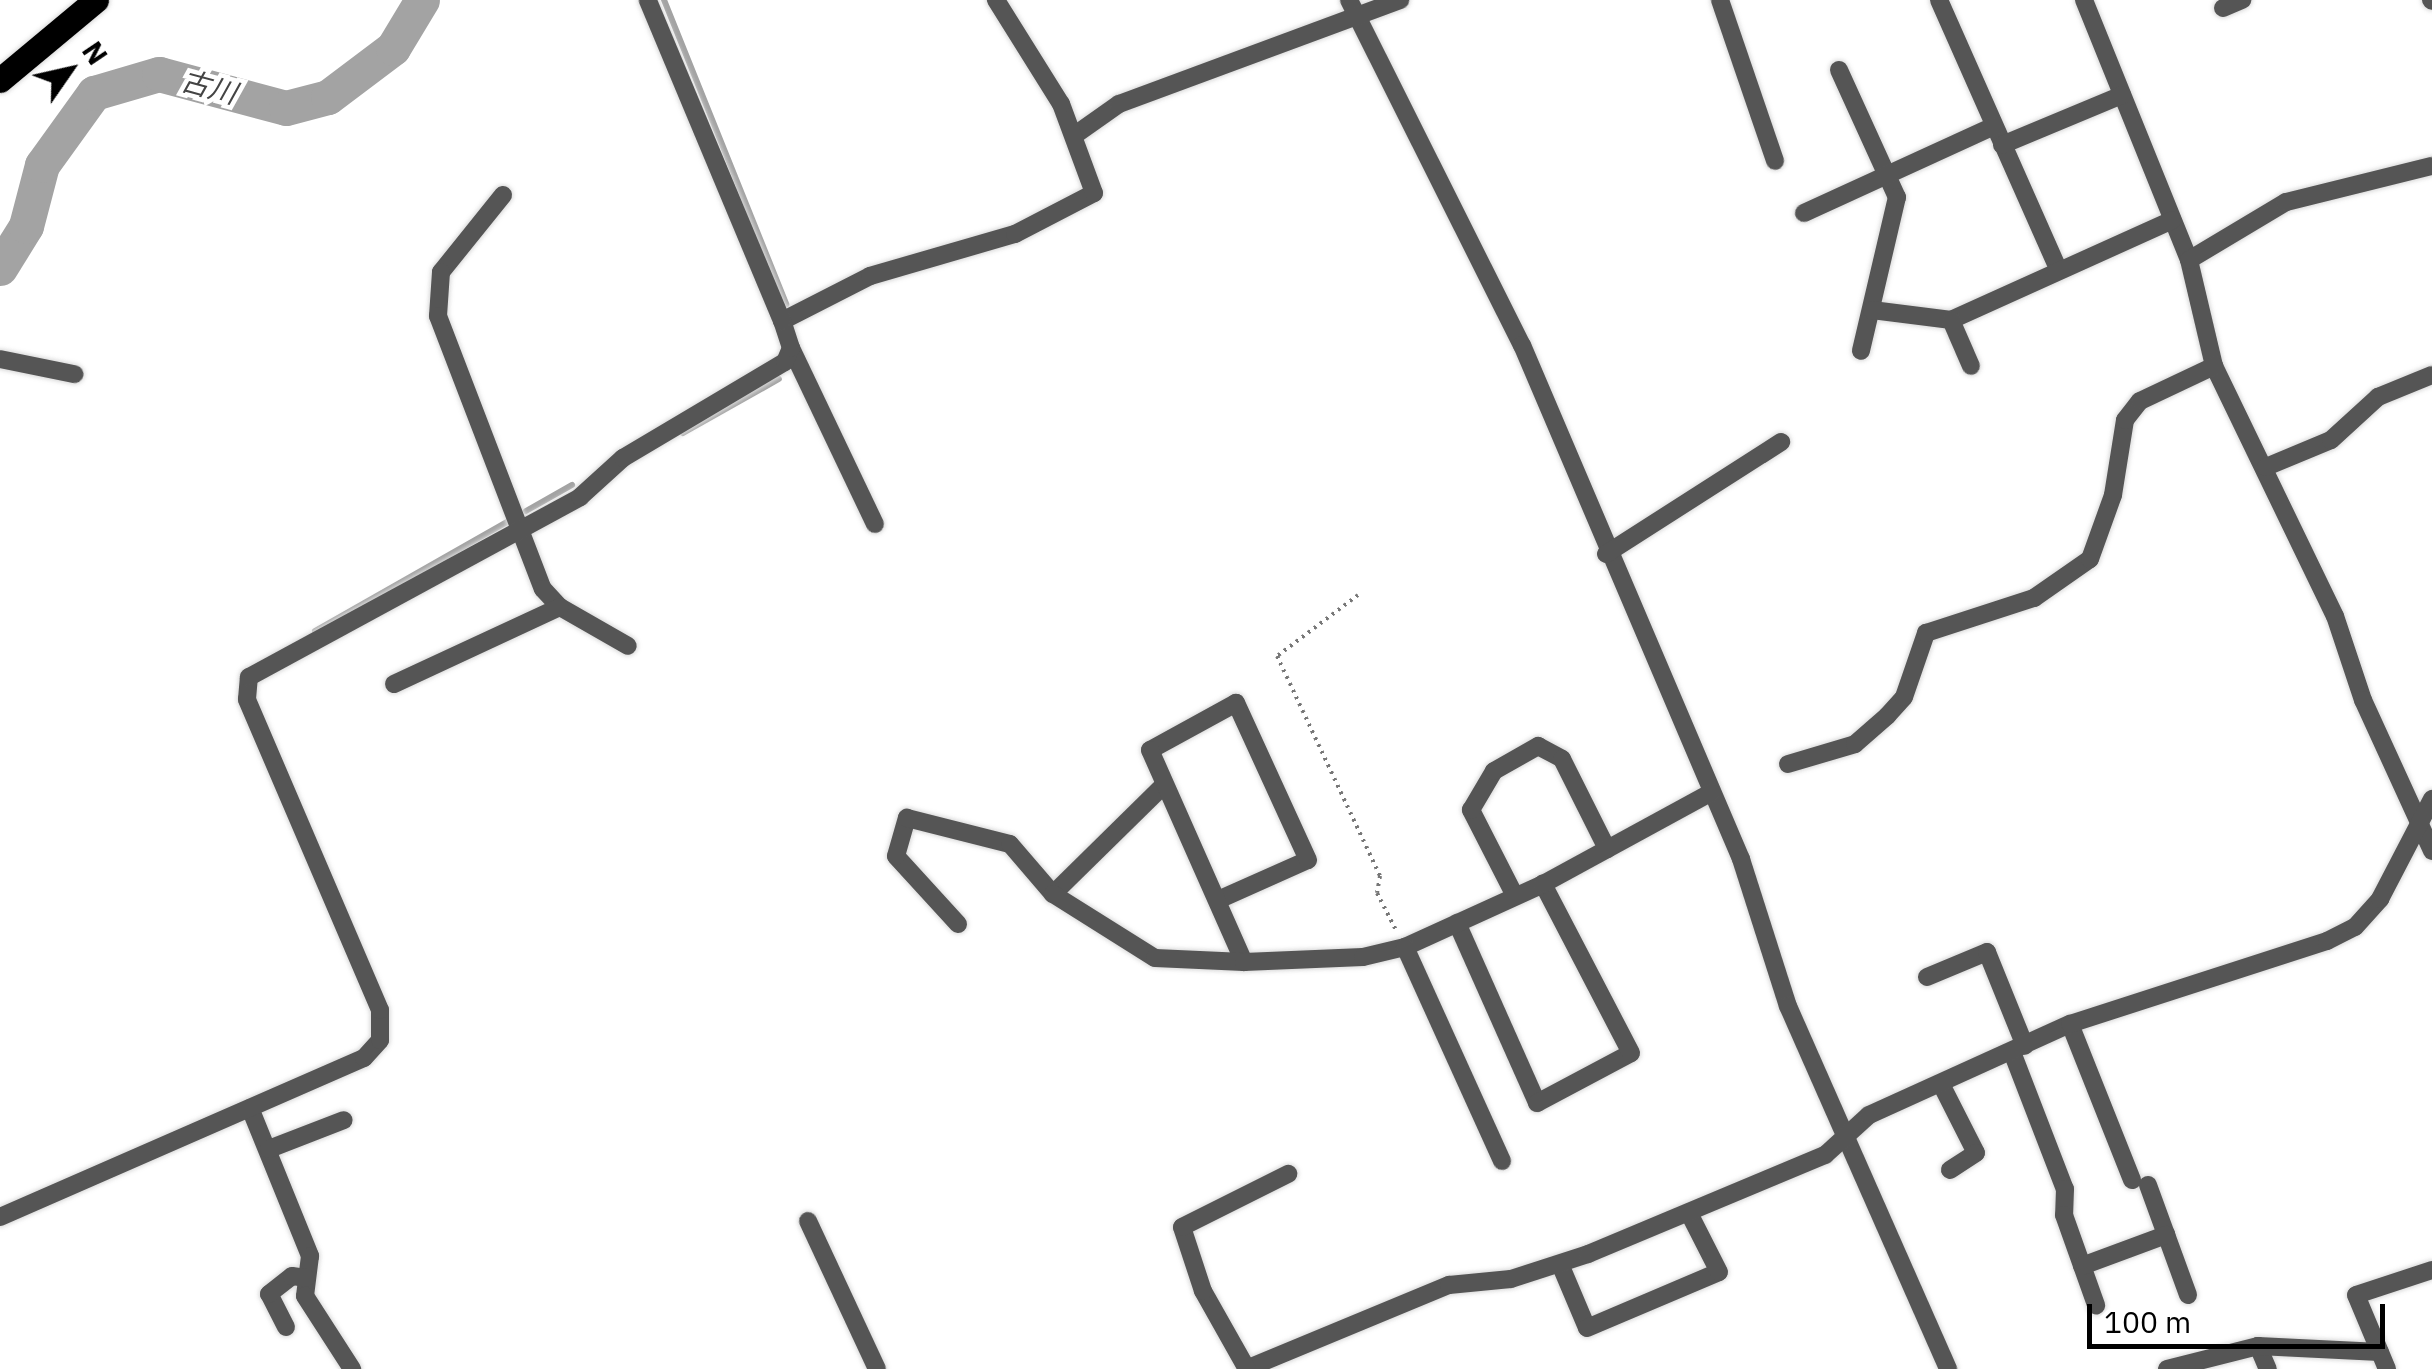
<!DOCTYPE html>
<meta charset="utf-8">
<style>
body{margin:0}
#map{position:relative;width:2432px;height:1369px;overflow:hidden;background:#fff;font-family:"IBM Plex Sans","Noto Sans JP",sans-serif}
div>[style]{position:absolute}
.stream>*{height:6px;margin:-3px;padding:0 3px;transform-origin:3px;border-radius:3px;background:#a3a3a3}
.river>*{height:35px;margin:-17.5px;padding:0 17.5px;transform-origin:17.5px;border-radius:17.5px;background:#a3a3a3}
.path>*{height:4px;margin-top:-2px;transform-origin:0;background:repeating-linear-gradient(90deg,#777 0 2.5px,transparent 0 7.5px)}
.roads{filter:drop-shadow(0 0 2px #dbdbdb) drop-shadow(0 0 2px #dbdbdb)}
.minor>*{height:18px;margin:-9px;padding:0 9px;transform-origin:9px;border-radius:9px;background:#555}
.primary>*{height:25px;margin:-12.5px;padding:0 12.5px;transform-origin:12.5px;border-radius:12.5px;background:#000}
span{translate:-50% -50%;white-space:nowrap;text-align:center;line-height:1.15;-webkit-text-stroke:9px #fff;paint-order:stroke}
.water-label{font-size:28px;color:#444;font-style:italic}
.north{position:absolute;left:20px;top:20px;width:100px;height:100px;-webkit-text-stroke:8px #fff;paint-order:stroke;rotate:56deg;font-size:28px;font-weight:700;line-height:40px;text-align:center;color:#000}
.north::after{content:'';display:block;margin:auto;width:35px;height:45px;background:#000;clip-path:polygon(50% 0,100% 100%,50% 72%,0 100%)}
.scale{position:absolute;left:2087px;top:1304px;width:298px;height:45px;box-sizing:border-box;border:5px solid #000;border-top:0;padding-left:12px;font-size:30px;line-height:35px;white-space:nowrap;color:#000;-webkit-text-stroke:8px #fff;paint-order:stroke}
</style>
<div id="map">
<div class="stream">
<div style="left:664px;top:0;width:328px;rotate:68.1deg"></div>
<div style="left:683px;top:433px;width:110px;rotate:-29.4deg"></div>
<div style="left:526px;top:511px;width:53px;rotate:-29.5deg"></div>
<div style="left:315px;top:631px;width:223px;rotate:-29.6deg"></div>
</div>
<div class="river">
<div style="left:0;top:268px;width:49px;rotate:-58.2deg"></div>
<div style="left:26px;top:226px;width:63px;rotate:-75.3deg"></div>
<div style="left:42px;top:165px;width:89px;rotate:-54.2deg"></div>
<div style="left:94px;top:93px;width:68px;rotate:-16.3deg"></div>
<div style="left:159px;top:74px;width:131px;rotate:15deg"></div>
<div style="left:286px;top:108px;width:43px;rotate:-14.7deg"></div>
<div style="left:328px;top:97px;width:81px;rotate:-37deg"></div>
<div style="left:393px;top:48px;width:56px;rotate:-58.9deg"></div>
</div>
<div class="path">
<div style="left:1358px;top:595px;width:101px;rotate:143deg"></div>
<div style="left:1277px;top:656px;width:243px;rotate:64.9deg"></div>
<div style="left:1380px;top:876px;width:17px;rotate:100deg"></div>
<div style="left:1377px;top:893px;width:44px;rotate:62.9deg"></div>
</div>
<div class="roads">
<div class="minor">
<div style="left:1349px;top:0;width:386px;rotate:63.4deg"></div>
<div style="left:1522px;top:345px;width:559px;rotate:66.92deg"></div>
<div style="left:1741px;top:859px;width:154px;rotate:72.3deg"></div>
<div style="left:1788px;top:1006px;width:397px;rotate:66.2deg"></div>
<div style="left:1720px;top:0;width:170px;rotate:71.1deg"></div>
<div style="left:1939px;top:0;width:294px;rotate:66.1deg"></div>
<div style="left:2084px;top:0;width:280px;rotate:68deg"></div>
<div style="left:2189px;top:260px;width:109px;rotate:76.7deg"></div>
<div style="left:2214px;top:366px;width:278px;rotate:64.2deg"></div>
<div style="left:2335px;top:616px;width:89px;rotate:71.6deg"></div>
<div style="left:2363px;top:700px;width:166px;rotate:65.4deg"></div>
<div style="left:2431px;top:0;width:1px;rotate:45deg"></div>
<div style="left:2223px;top:8px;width:21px;rotate:-23deg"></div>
<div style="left:1839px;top:70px;width:140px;rotate:65.5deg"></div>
<div style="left:1897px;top:197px;width:158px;rotate:103.2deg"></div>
<div style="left:1075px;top:135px;width:54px;rotate:-35.2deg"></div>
<div style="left:1119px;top:104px;width:300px;rotate:-20.3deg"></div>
<div style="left:2002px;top:145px;width:130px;rotate:-22.6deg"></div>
<div style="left:503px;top:195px;width:99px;rotate:128.8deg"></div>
<div style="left:441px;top:272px;width:44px;rotate:93.9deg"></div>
<div style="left:438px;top:316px;width:292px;rotate:69deg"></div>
<div style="left:543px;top:589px;width:25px;rotate:47deg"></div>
<div style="left:560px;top:607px;width:78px;rotate:29.8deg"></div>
<div style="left:1804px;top:213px;width:209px;rotate:-24.6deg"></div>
<div style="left:2189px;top:260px;width:113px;rotate:-30.9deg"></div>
<div style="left:2286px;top:202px;width:150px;rotate:-13.9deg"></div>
<div style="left:1872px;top:310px;width:80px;rotate:7.2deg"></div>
<div style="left:1951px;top:320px;width:243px;rotate:-24.3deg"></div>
<div style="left:1951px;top:320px;width:50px;rotate:66.5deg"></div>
<div style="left:782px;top:321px;width:99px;rotate:-27.1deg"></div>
<div style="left:870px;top:276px;width:151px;rotate:-16.2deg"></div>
<div style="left:1015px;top:234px;width:89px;rotate:-27.4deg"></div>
<div style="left:1094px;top:193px;width:95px;rotate:-110.3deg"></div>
<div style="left:1061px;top:104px;width:123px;rotate:-122deg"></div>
<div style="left:791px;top:348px;width:195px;rotate:64.5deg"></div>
<div style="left:0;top:359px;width:76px;rotate:11.5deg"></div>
<div style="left:2266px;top:467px;width:70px;rotate:-22.6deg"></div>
<div style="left:2331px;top:440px;width:64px;rotate:-42.5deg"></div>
<div style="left:2378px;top:397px;width:58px;rotate:-22.2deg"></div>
<div style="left:1606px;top:554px;width:208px;rotate:-32.6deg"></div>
<div style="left:394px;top:684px;width:183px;rotate:-24.9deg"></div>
<div style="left:1788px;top:764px;width:70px;rotate:-16.6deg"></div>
<div style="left:1855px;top:744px;width:43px;rotate:-41.2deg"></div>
<div style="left:1887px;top:716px;width:25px;rotate:-48deg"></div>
<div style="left:1904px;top:697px;width:68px;rotate:-71deg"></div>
<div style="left:1926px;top:633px;width:114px;rotate:-18deg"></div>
<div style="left:2034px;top:598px;width:68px;rotate:-34.9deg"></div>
<div style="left:2090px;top:559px;width:68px;rotate:-70.2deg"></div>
<div style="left:2113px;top:495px;width:76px;rotate:-80.9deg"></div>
<div style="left:2125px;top:420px;width:24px;rotate:-52deg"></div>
<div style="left:2140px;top:401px;width:82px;rotate:-25.3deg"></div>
<div style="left:1053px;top:894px;width:154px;rotate:-44.5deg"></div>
<div style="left:1515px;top:896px;width:97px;rotate:-117.1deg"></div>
<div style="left:1471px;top:810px;width:45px;rotate:-59.5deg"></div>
<div style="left:1494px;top:771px;width:51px;rotate:-29.6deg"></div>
<div style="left:1538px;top:746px;width:27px;rotate:28deg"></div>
<div style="left:1562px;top:759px;width:101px;rotate:63.4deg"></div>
<div style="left:1218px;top:900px;width:98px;rotate:-24deg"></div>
<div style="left:1308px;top:860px;width:173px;rotate:-114.6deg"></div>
<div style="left:1236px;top:703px;width:98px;rotate:151.3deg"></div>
<div style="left:1150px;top:750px;width:232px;rotate:66.1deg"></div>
<div style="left:1457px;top:923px;width:197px;rotate:66deg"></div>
<div style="left:1537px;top:1103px;width:106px;rotate:-28deg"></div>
<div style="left:1631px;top:1053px;width:191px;rotate:-117.5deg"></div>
<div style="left:958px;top:924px;width:92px;rotate:-132.4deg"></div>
<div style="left:896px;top:856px;width:40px;rotate:-74deg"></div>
<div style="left:907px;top:818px;width:106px;rotate:14.2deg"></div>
<div style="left:1010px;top:844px;width:66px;rotate:49.3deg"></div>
<div style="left:1053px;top:894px;width:120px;rotate:32.1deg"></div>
<div style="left:1155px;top:958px;width:89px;rotate:2.6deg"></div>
<div style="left:1244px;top:962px;width:119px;rotate:-2.4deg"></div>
<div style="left:1363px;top:957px;width:43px;rotate:-13.4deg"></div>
<div style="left:1405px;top:947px;width:152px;rotate:-24.5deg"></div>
<div style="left:1543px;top:884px;width:192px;rotate:-28.6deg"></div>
<div style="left:1405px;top:947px;width:235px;rotate:65.6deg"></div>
<div style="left:1927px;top:977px;width:65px;rotate:-22.6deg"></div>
<div style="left:1987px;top:952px;width:101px;rotate:68deg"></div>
<div style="left:2070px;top:1024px;width:168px;rotate:68.3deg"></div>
<div style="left:2012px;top:1052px;width:147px;rotate:68.9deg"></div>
<div style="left:2065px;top:1189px;width:26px;rotate:92deg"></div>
<div style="left:2064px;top:1215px;width:96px;rotate:70.4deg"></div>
<div style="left:1941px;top:1084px;width:77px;rotate:63.1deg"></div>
<div style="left:1976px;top:1153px;width:31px;rotate:147deg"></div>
<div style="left:250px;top:1108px;width:160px;rotate:67.9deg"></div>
<div style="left:310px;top:1256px;width:40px;rotate:97.1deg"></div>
<div style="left:305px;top:1296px;width:87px;rotate:57.2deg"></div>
<div style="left:269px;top:1149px;width:80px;rotate:-21.1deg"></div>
<div style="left:2148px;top:1185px;width:117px;rotate:70deg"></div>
<div style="left:0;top:1217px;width:397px;rotate:-23.6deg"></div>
<div style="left:364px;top:1058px;width:24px;rotate:-48deg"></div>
<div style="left:380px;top:1040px;width:30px;rotate:-90deg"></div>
<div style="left:380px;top:1010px;width:338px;rotate:-113.2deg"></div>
<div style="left:247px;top:699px;width:22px;rotate:-85deg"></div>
<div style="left:249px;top:677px;width:377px;rotate:-28.5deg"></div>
<div style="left:580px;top:497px;width:58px;rotate:-42.2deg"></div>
<div style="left:623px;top:458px;width:188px;rotate:-30.7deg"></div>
<div style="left:785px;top:362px;width:15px;rotate:-67deg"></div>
<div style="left:791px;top:348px;width:28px;rotate:-108deg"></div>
<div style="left:782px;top:321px;width:348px;rotate:-112.7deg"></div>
<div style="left:808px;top:1221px;width:163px;rotate:65deg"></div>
<div style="left:1560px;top:1264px;width:69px;rotate:67.1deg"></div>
<div style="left:1587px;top:1328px;width:143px;rotate:-23deg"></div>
<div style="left:1719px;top:1272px;width:66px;rotate:-117deg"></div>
<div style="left:2082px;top:1266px;width:90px;rotate:-20.3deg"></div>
<div style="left:286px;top:1327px;width:37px;rotate:-117deg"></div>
<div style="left:269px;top:1294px;width:29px;rotate:-38deg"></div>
<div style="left:292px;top:1276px;width:14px;rotate:8deg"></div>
<div style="left:2258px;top:1346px;width:25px;rotate:67deg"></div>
<div style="left:1246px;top:1369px;width:220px;rotate:-22.5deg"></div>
<div style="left:1449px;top:1285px;width:62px;rotate:-5.5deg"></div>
<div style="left:1511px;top:1279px;width:81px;rotate:-18deg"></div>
<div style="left:1588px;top:1254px;width:257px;rotate:-22.7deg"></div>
<div style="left:1825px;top:1155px;width:59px;rotate:-42.3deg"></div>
<div style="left:1869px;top:1115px;width:221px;rotate:-24.4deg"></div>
<div style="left:2070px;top:1024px;width:270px;rotate:-17.9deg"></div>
<div style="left:2327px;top:941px;width:31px;rotate:-27deg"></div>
<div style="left:2355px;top:927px;width:38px;rotate:-48deg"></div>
<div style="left:2380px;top:899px;width:113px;rotate:-62.5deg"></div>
<div style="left:1247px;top:1369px;width:90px;rotate:-119.4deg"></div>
<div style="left:1203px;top:1291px;width:67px;rotate:-108.2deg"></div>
<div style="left:1182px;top:1227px;width:119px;rotate:-26.6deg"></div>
<div style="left:2167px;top:1369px;width:94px;rotate:-14.2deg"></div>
<div style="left:2258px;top:1346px;width:122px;rotate:2.8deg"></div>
<div style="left:2387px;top:1369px;width:80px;rotate:-112.7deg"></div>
<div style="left:2356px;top:1295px;width:80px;rotate:-18.2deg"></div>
</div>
<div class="primary">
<div style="left:0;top:80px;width:125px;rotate:-39.8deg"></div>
</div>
</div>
<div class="water-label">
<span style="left:209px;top:87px;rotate:15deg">古川</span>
</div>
<div class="north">N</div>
<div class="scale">100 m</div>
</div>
